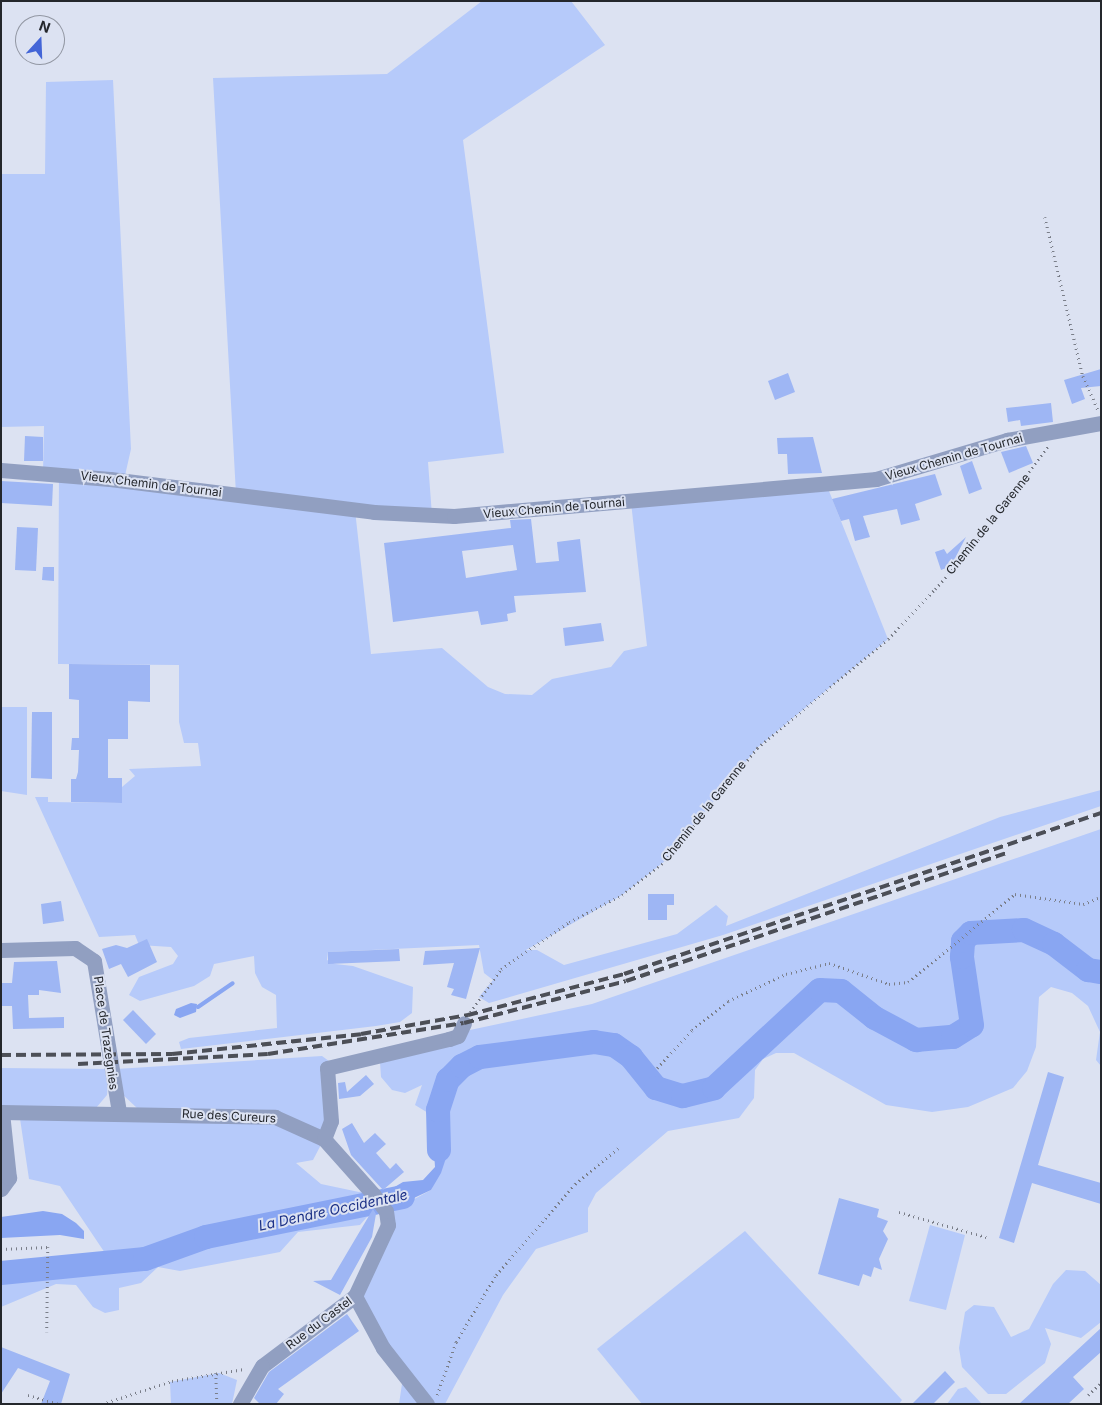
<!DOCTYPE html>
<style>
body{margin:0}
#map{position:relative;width:1102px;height:1405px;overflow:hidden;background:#dce2f2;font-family:Inter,sans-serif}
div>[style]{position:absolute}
.green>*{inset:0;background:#b6cafa}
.water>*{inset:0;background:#89a6f2}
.stream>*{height:4px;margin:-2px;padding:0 2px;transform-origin:2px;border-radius:2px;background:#89a6f2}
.river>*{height:24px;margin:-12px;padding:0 12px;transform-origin:12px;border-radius:12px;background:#89a6f2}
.building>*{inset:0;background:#9eb6f4}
.path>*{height:2.5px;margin-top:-1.25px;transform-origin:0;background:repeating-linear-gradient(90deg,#7a7e89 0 1px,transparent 0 5px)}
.minor>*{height:15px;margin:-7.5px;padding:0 7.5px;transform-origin:7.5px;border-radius:7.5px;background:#919fc1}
.rail>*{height:4px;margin-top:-2px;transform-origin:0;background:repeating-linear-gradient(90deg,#4c4f57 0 10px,transparent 0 15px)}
span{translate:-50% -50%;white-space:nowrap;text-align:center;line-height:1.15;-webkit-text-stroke:4px #dce2f2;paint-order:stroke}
.street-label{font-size:12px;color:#24272c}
.water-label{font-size:14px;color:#1c3187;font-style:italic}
.frame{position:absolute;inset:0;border:2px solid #24272c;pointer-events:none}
.north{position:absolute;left:15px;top:15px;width:50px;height:50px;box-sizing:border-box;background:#dce2f2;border:1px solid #9297a3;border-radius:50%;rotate:20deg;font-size:14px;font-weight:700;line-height:20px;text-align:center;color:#24272c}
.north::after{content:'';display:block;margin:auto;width:18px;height:22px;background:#4365d7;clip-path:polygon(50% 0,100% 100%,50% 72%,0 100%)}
</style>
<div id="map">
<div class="green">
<div style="clip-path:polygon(482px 1px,571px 1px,605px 45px,463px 140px,504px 453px,428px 462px,432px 515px,355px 510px,371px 654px,442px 648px,488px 687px,505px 694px,532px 695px,552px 679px,611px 667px,624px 651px,647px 646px,631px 502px,827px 486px,888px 639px,757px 748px,665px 861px,622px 895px,526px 950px,537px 950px,564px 965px,677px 934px,716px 905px,728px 916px,726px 926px,1000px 817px,1101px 790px,1101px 806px,723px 935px,489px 1003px,479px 997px,493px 980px,484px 973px,479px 945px,328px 952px,327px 960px,335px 964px,353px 966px,413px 987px,412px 1013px,400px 1022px,376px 1026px,181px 1049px,179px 1042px,189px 1038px,277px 1028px,276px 995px,262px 987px,255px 973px,254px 956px,214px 964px,210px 976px,194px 986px,140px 1001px,129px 995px,139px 977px,173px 964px,178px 956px,171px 947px,139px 945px,135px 935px,99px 937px,35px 797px,48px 797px,48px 802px,121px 803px,122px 787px,135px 776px,129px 769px,201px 766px,198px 743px,184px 743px,179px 722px,179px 665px,58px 664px,59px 474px,43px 473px,44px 426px,1px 427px,1px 174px,45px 174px,46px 82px,113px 80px,131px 449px,124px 480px,236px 494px,213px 78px,387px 74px)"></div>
<div style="clip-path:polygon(1px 707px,27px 707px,27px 795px,1px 791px)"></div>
<div style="clip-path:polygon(1101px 829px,1101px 1066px,1096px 1060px,1100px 1032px,1088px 1006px,1072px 993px,1051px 987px,1039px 997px,1036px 1047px,1027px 1071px,1013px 1088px,968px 1107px,932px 1112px,886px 1105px,794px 1053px,776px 1053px,763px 1059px,755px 1070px,754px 1098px,739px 1118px,668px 1131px,596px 1193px,588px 1208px,588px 1232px,536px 1249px,503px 1295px,445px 1404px,399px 1404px,403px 1377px,363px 1296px,386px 1212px,367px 1217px,360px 1225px,298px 1232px,280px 1252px,180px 1271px,158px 1267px,141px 1283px,119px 1288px,119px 1310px,105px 1313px,93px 1307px,76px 1285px,56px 1284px,1px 1307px,1px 1273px,111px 1262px,60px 1186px,29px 1179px,19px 1112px,1px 1112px,1px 1068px,109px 1069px,107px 1095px,96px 1108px,138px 1109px,120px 1092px,116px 1069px,322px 1056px,333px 1064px,324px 1139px,313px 1160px,296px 1163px,321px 1184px,359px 1192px,369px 1189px,396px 1209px,431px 1190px,446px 1158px,438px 1119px,415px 1105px,422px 1085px,405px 1093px,392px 1090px,381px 1077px,380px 1062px,462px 1039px,470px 1030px,592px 1004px)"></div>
<div style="clip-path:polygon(930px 1225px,965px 1235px,946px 1310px,909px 1301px)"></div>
<div style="clip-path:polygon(745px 1231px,902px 1400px,899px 1404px,642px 1404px,597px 1349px)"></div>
<div style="clip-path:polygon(1066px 1270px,1085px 1271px,1101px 1285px,1101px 1322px,1081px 1338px,1045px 1328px,1051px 1344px,1045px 1363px,1006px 1394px,988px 1394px,962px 1367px,959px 1348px,965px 1312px,974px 1305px,994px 1307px,1011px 1337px,1029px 1329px,1053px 1284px)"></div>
<div style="clip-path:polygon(219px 1373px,237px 1380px,232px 1404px,171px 1404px,170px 1382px)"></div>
<div style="clip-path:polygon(966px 1387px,982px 1404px,947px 1404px,958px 1389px)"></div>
</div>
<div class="water">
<div style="clip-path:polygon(191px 1003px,197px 1004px,196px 1012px,180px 1018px,174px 1015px,176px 1009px)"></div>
<div style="clip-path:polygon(432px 1119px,442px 1119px,446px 1158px,441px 1173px,431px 1190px,386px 1211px,376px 1198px,403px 1182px,423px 1180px,435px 1167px)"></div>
<div style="clip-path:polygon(43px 1211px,62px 1214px,76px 1223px,84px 1231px,84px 1239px,60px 1235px,1px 1238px,1px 1217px)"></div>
</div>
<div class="stream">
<div style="left:198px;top:1007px;width:42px;rotate:-34.4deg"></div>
</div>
<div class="river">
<div style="left:439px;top:1150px;width:40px;rotate:-91.4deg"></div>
<div style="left:438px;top:1110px;width:32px;rotate:-72deg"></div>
<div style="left:448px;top:1080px;width:20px;rotate:-45deg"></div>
<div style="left:462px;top:1066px;width:20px;rotate:-27deg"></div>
<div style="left:480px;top:1057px;width:115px;rotate:-7.5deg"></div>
<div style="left:594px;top:1042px;width:20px;rotate:9deg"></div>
<div style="left:614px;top:1045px;width:21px;rotate:35deg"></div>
<div style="left:631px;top:1057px;width:40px;rotate:51deg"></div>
<div style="left:656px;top:1088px;width:28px;rotate:17deg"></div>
<div style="left:683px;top:1096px;width:32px;rotate:-14deg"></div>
<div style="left:714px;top:1088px;width:144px;rotate:-42.8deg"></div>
<div style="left:820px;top:990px;width:21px;rotate:3deg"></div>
<div style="left:841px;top:991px;width:43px;rotate:38.5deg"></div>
<div style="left:875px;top:1018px;width:47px;rotate:28.2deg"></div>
<div style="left:916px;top:1040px;width:37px;rotate:-5deg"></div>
<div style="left:953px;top:1037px;width:22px;rotate:-32deg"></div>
<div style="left:972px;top:1025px;width:69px;rotate:-98.4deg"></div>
<div style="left:962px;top:957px;width:16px;rotate:-86deg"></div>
<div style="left:963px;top:941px;width:11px;rotate:-45deg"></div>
<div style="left:971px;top:933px;width:53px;rotate:-3.2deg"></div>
<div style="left:1024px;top:930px;width:33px;rotate:25deg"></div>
<div style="left:1054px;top:944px;width:43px;rotate:37.4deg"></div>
<div style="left:1088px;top:970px;width:13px;rotate:9deg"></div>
<div style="left:1px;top:1273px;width:145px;rotate:-5.6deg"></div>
<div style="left:145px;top:1259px;width:65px;rotate:-19.8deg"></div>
<div style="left:206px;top:1237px;width:201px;rotate:-11.5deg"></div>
</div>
<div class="building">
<div style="clip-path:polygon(1101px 369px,1101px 386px,1081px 388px,1085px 399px,1072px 404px,1064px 380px)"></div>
<div style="clip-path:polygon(788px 373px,795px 392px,775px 400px,768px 381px)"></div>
<div style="clip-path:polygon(1051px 403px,1053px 422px,1021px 426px,1020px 420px,1008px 422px,1006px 408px)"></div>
<div style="clip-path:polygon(25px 436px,43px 437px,43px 461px,24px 461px)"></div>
<div style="clip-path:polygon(813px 437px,822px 473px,788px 474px,787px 454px,778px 454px,777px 438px)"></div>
<div style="clip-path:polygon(1026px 446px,1033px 463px,1009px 473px,1001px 452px)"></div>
<div style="clip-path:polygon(972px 461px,982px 489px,969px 494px,960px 466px)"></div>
<div style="clip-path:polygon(935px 474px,942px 495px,915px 504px,920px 520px,901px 525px,897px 509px,863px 516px,870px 537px,855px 541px,849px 519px,841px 521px,832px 499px)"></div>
<div style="clip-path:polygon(1px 481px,53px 484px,52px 506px,1px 503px)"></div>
<div style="clip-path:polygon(evenodd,531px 519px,536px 563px,559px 561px,557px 542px,580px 539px,586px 592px,514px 596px,516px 612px,507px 614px,508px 621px,481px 625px,478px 611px,393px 622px,384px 543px,511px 528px,510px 520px,531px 519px,513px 545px,517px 570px,466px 578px,462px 551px,513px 545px)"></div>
<div style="clip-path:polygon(17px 527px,38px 528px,36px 571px,15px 570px)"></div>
<div style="clip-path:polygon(966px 537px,951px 566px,941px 570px,935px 552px,944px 549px,947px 554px)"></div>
<div style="clip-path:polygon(43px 567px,54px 567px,54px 581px,42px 580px)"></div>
<div style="clip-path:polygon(601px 623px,604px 641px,565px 646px,563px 628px)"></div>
<div style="clip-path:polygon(69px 664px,150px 665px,150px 702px,128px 701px,128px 739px,108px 739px,108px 778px,122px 778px,122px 803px,71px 802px,71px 779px,76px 779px,78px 772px,79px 750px,71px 750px,72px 738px,79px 738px,79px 700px,69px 699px)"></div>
<div style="clip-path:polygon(32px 712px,52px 712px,52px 779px,31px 778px)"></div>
<div style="clip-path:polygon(648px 894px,674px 894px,674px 905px,667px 905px,667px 920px,648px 920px)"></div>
<div style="clip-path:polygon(61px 901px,64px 921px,43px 924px,41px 904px)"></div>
<div style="clip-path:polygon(147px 939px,157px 962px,128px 977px,121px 964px,109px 969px,102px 949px,116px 945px,127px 948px)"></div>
<div style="clip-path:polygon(480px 948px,466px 999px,451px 995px,454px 989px,447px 987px,454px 963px,423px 965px,425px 951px)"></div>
<div style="clip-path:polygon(399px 949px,400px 961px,328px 964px,328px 952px)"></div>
<div style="clip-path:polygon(57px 961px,61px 993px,39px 990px,39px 995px,28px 995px,29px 1018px,64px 1017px,64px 1028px,13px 1029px,12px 1006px,1px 1006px,1px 983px,12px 983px,14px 962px)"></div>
<div style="clip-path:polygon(133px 1010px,156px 1034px,146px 1044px,123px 1020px)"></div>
<div style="clip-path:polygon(1048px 1072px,1064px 1077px,1038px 1165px,1101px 1183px,1101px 1204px,1032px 1183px,1014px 1243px,999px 1238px)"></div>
<div style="clip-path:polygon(366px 1075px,374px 1084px,360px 1096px,339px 1099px,338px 1083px,345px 1082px,347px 1092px)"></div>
<div style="clip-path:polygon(352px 1123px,364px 1143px,375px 1133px,386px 1144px,376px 1153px,390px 1169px,396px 1163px,404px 1172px,383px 1190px,351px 1155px,342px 1129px)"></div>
<div style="clip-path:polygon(839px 1198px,879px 1209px,877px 1217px,888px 1221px,883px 1231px,888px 1239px,879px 1259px,882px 1270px,874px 1267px,871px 1277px,863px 1274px,859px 1286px,818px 1274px)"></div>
<div style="clip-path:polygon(373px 1209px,376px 1214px,372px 1237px,340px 1295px,313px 1281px,331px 1280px)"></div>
<div style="clip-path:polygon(347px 1314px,359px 1331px,278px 1389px,284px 1394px,276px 1404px,260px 1404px,254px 1398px,269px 1372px)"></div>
<div style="clip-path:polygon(1101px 1328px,1101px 1352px,1073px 1377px,1084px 1389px,1068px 1404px,1019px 1404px)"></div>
<div style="clip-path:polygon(1px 1347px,70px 1374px,61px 1404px,41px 1404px,50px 1381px,18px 1368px,1px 1394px)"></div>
<div style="clip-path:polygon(945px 1371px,955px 1382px,933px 1404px,912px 1404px)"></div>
</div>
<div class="path">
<div style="left:1045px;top:217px;width:163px;rotate:76.6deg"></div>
<div style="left:1083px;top:376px;width:37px;rotate:66deg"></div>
<div style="left:470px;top:1012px;width:53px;rotate:-54.2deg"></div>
<div style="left:501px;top:969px;width:83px;rotate:-34.7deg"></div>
<div style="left:569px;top:922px;width:59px;rotate:-27deg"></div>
<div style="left:622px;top:895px;width:55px;rotate:-38.3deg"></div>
<div style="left:665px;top:861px;width:146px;rotate:-50.8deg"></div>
<div style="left:757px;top:748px;width:170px;rotate:-39.8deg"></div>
<div style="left:888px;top:639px;width:69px;rotate:-46.8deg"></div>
<div style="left:935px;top:589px;width:55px;rotate:-47.9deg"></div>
<div style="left:972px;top:548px;width:127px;rotate:-53.3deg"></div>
<div style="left:657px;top:1068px;width:52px;rotate:-47.4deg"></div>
<div style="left:692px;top:1030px;width:46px;rotate:-38.9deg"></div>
<div style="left:728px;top:1001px;width:64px;rotate:-25deg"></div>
<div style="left:786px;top:974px;width:44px;rotate:-14.3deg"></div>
<div style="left:829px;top:963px;width:64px;rotate:19.3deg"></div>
<div style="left:889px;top:984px;width:19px;rotate:-6deg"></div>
<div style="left:908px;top:982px;width:139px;rotate:-39.4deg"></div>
<div style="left:1015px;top:894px;width:69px;rotate:8.4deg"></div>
<div style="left:1083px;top:904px;width:19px;rotate:-21deg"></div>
<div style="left:899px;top:1212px;width:91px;rotate:16deg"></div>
<div style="left:1px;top:1249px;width:47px;rotate:-2.4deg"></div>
<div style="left:48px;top:1247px;width:85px;rotate:90.7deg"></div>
<div style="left:216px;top:1373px;width:29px;rotate:88deg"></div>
<div style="left:28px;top:1395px;width:33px;rotate:16deg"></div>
<div style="left:437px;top:1395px;width:56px;rotate:-70.3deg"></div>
<div style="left:456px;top:1342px;width:78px;rotate:-59.2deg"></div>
<div style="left:496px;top:1275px;width:121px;rotate:-49deg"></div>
<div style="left:575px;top:1184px;width:56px;rotate:-39.9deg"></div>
<div style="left:1088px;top:1395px;width:18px;rotate:-43deg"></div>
<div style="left:102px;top:1404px;width:74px;rotate:-18.2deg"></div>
<div style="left:172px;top:1381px;width:73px;rotate:-9.5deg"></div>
</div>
<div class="minor">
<div style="left:1px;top:470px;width:109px;rotate:4.7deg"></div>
<div style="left:110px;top:479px;width:266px;rotate:7.1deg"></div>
<div style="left:374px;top:512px;width:80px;rotate:2.9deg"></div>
<div style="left:454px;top:516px;width:424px;rotate:-5deg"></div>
<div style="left:876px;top:479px;width:137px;rotate:-16.6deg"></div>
<div style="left:1007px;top:440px;width:96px;rotate:-10.3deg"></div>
<div style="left:1px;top:950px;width:74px;rotate:-1.5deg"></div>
<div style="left:75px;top:948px;width:23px;rotate:34deg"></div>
<div style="left:94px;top:961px;width:153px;rotate:80.6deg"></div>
<div style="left:1px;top:1112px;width:274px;rotate:1deg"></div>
<div style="left:275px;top:1117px;width:54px;rotate:24.2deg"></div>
<div style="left:324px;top:1139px;width:74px;rotate:48.3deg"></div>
<div style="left:373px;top:1194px;width:21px;rotate:53deg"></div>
<div style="left:386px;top:1211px;width:14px;rotate:82deg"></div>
<div style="left:388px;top:1225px;width:78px;rotate:114.9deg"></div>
<div style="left:355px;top:1296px;width:116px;rotate:143deg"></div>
<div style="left:262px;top:1366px;width:44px;rotate:120.1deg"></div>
<div style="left:324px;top:1139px;width:19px;rotate:-69deg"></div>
<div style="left:331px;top:1121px;width:53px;rotate:-94.3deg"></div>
<div style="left:327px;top:1068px;width:125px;rotate:-13.4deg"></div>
<div style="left:449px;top:1039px;width:9px;rotate:-18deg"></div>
<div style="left:458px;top:1036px;width:14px;rotate:-65deg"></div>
<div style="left:1px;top:1189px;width:14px;rotate:-54deg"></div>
<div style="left:9px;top:1178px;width:66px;rotate:-96.1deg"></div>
<div style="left:355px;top:1296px;width:59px;rotate:61.7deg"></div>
<div style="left:383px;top:1348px;width:71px;rotate:51.8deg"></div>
</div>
<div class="rail">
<div style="left:1px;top:1055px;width:171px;rotate:-0.3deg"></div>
<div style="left:172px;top:1054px;width:190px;rotate:-6deg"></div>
<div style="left:361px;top:1034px;width:109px;rotate:-10.1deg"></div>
<div style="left:468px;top:1015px;width:161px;rotate:-14.7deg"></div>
<div style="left:624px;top:974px;width:503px;rotate:-18.65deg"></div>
<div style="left:78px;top:1064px;width:190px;rotate:-3deg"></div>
<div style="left:268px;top:1054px;width:198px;rotate:-9deg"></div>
<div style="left:464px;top:1023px;width:167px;rotate:-14.5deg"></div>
<div style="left:626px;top:981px;width:401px;rotate:-18.6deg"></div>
</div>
<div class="street-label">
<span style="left:954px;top:457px;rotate:-16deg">Vieux Chemin de Tournai</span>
<span style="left:151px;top:484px;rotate:7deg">Vieux Chemin de Tournai</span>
<span style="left:554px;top:508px;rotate:-5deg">Vieux Chemin de Tournai</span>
<span style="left:988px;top:524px;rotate:-51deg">Chemin de la Garenne</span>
<span style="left:704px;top:811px;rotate:-51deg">Chemin de la Garenne</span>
<span style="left:106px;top:1033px;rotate:82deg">Place de Trazegnies</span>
<span style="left:229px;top:1116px;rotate:3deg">Rue des Cureurs</span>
<span style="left:319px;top:1323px;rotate:-37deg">Rue du Castel</span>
</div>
<div class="water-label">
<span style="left:333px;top:1210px;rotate:-12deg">La Dendre Occidentale</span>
</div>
<div class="frame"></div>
<div class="north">N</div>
</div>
